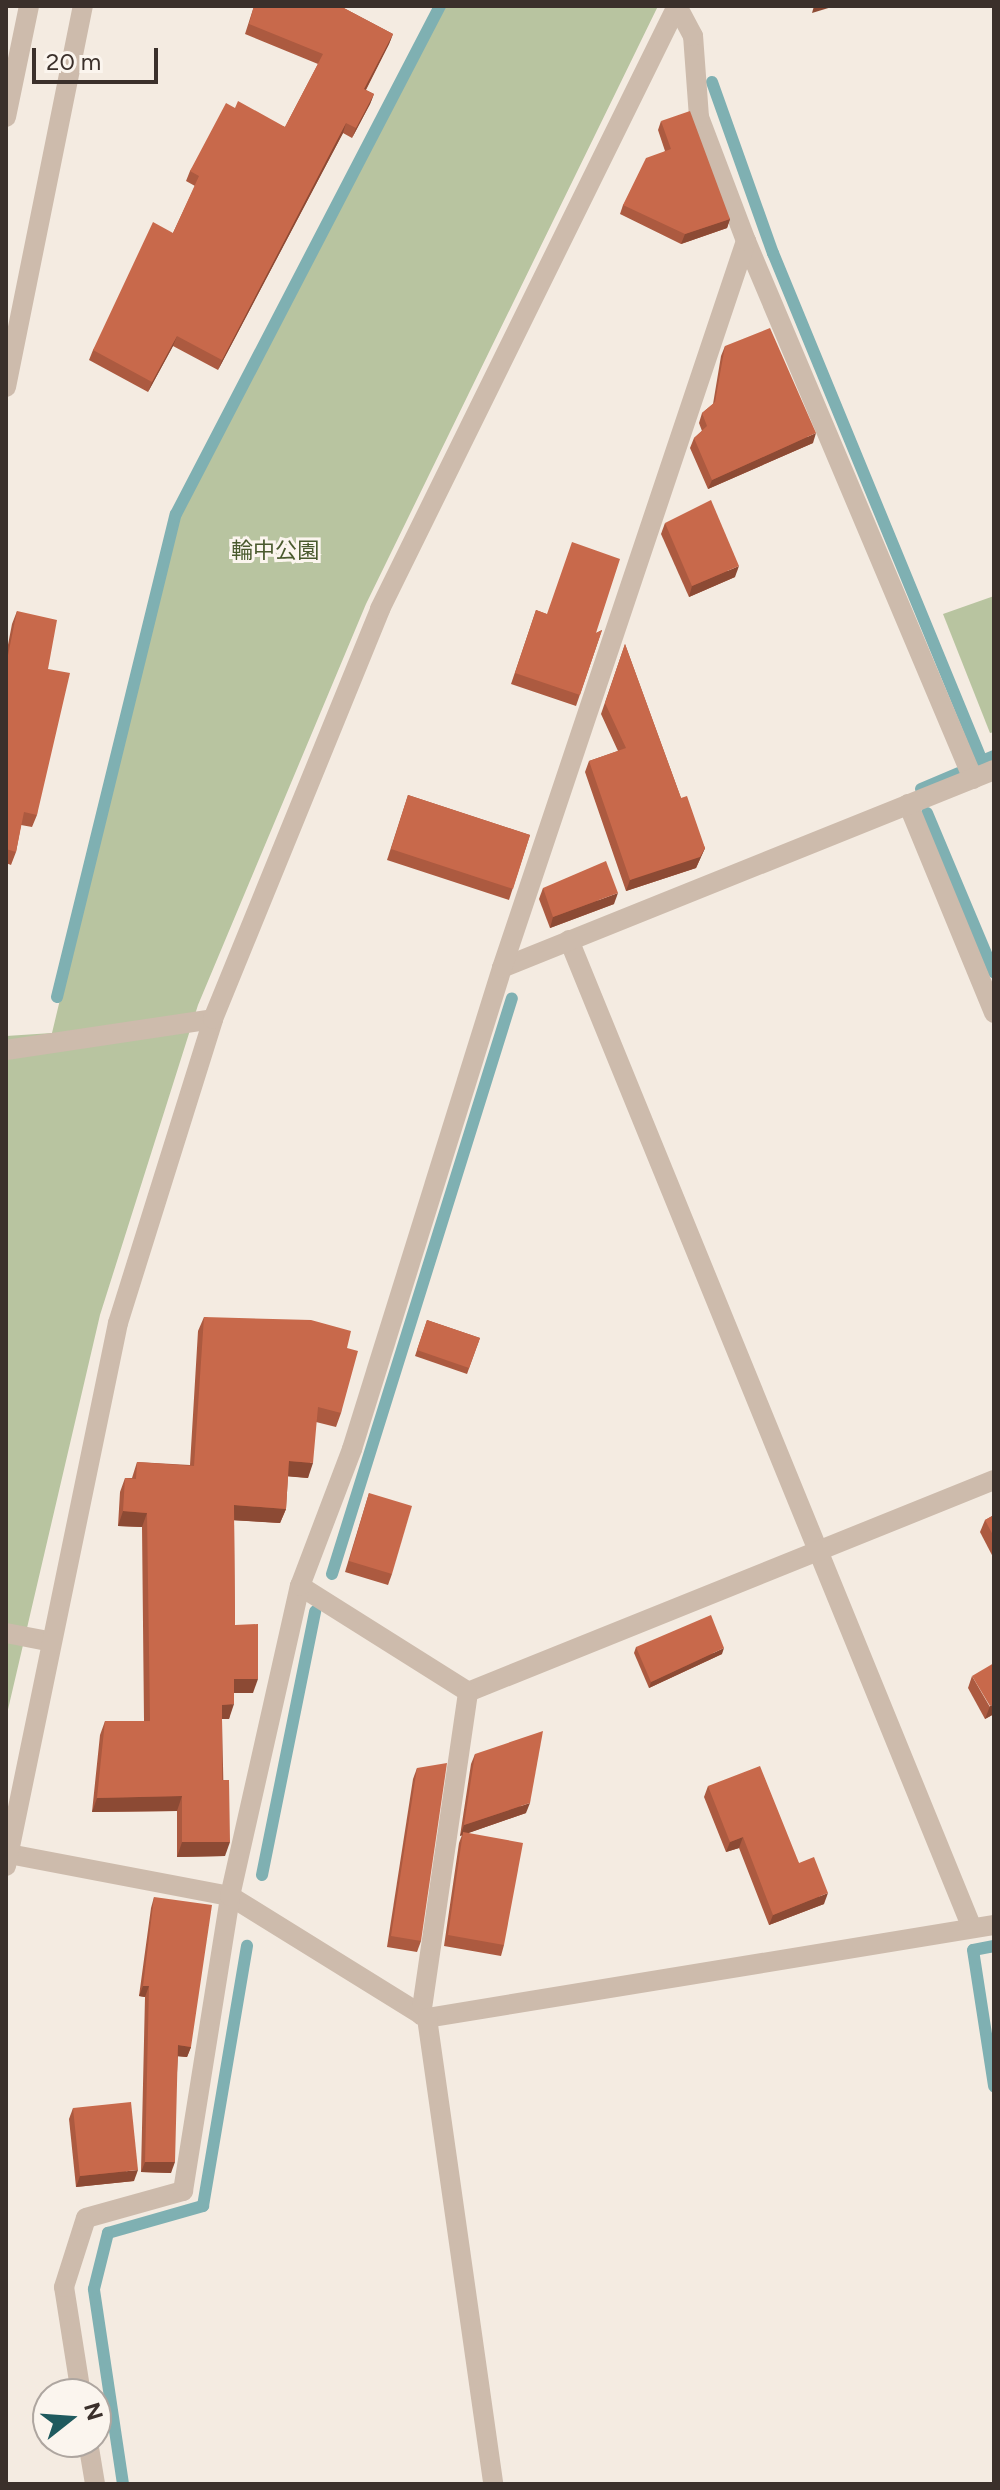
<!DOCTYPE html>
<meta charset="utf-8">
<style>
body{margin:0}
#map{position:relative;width:1000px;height:2490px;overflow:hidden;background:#f4ebe1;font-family:Figtree,"Noto Sans JP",sans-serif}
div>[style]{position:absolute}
.green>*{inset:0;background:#b8c4a0}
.stream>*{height:12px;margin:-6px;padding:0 6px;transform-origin:6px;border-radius:6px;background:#7fb0b2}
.minor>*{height:20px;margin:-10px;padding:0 10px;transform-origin:10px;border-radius:10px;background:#cdbbac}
.tertiary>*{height:20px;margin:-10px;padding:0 10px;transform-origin:10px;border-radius:10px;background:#cdbbac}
.wall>*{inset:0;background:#ac5a40}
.shaded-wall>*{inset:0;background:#8c4a34}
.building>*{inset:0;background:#c8694b}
span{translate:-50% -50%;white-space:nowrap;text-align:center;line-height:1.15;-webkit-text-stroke:6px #fbf5ee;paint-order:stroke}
.park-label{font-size:22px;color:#4a5a2e}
.frame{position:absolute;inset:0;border:8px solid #3b302b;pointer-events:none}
.north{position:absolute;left:32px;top:2378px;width:80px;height:80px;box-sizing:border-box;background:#fbf5ee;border:2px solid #aea6a0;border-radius:50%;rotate:73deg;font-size:22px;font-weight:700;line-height:32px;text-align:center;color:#3b302b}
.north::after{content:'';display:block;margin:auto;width:28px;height:36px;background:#1f5a5e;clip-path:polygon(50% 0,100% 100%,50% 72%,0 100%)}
.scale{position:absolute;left:32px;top:48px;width:126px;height:36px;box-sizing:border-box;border:4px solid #3b302b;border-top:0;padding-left:10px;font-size:24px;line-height:28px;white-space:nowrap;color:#3b302b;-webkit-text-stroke:6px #fbf5ee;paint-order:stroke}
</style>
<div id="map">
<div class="green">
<div style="clip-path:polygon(440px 6px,658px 6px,366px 604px,198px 1005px,100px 1315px,6px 1718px,6px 1036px,52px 1033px,176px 514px)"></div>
<div style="clip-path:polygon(994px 596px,994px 732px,990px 733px,943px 614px)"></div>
</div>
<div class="stream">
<div style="left:712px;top:82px;width:182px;rotate:70.4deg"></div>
<div style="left:773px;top:253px;width:549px;rotate:67.64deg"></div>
<div style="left:982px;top:761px;width:13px;rotate:-23deg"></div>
<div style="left:921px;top:789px;width:41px;rotate:-22.8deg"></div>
<div style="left:927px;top:813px;width:173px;rotate:67.2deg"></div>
<div style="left:57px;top:997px;width:497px;rotate:-76.2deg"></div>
<div style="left:176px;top:514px;width:573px;rotate:-62.54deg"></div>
<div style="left:332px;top:1574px;width:603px;rotate:-72.65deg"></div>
<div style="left:262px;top:1875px;width:269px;rotate:-78.6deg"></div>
<div style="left:994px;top:1946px;width:21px;rotate:169deg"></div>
<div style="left:973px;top:1950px;width:138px;rotate:81.2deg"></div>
<div style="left:123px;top:2484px;width:197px;rotate:-98.5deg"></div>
<div style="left:94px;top:2289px;width:58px;rotate:-76deg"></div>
<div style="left:108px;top:2233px;width:99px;rotate:-15.9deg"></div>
<div style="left:203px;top:2206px;width:264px;rotate:-80.4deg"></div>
</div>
<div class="minor">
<div style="left:746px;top:241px;width:584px;rotate:67.12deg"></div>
<div style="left:908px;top:804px;width:226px;rotate:67.6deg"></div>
<div style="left:569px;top:940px;width:1067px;rotate:67.81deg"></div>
<div style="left:502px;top:968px;width:530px;rotate:-21.92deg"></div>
<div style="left:6px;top:1050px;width:209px;rotate:-8.5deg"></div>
<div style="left:300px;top:1586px;width:199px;rotate:32.2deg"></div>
<div style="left:6px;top:1633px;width:43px;rotate:10.8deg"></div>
<div style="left:468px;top:1692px;width:567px;rotate:-21.95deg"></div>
<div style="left:9px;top:1854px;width:225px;rotate:10.8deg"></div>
<div style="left:230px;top:1896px;width:232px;rotate:31.8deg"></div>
<div style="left:427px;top:2018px;width:575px;rotate:-9.31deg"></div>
<div style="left:6px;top:1866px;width:554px;rotate:-78.35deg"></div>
<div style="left:118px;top:1323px;width:318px;rotate:-72.6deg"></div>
<div style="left:213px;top:1019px;width:443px;rotate:-67.8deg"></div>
<div style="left:380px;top:609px;width:672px;rotate:-63.78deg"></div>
<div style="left:421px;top:2015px;width:326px;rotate:-81.7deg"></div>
<div style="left:427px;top:2018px;width:471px;rotate:81.9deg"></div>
<div style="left:81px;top:2394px;width:108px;rotate:-99deg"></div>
<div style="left:64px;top:2287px;width:72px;rotate:-72.3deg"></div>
<div style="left:86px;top:2218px;width:101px;rotate:-15.6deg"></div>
<div style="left:183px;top:2191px;width:299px;rotate:-80.9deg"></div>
<div style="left:230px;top:1896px;width:318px;rotate:-77.3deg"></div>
<div style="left:300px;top:1586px;width:147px;rotate:-69.2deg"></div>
<div style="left:352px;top:1449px;width:504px;rotate:-72.68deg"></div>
<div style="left:502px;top:968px;width:767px;rotate:-71.45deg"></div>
<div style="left:746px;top:241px;width:133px;rotate:-110.8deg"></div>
<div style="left:699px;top:117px;width:81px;rotate:-94.2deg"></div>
<div style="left:693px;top:36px;width:34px;rotate:-118deg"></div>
<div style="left:88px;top:2442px;width:43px;rotate:80.5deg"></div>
</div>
<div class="tertiary">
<div style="left:6px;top:117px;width:113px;rotate:-78.3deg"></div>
<div style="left:6px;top:387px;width:389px;rotate:-78.6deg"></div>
</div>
<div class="wall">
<div style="clip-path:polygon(254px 6px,340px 6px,393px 34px,389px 44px,366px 90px,374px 94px,370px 104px,352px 138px,343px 133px,218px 370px,173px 346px,148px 392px,89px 360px,93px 350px,173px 233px,195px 186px,186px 181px,190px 171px,235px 108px,285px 127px,318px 64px,245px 34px)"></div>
<div style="clip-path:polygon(661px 121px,730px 219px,727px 228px,681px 244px,620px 214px,623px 205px,665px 151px,658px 130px)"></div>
<div style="clip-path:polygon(725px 346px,813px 443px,708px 489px,690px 448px,694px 438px,702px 431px,699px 423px,702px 413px,713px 404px,721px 356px)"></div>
<div style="clip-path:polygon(665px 523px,735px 577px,689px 597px,661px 534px)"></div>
<div style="clip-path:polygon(536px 610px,596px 633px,602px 630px,576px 706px,511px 684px)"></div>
<div style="clip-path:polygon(17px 611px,48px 669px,37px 815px,32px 827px,21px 825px,16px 852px,11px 865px,6px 863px,6px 655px,12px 624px)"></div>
<div style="clip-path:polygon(625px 644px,681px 798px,705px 848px,696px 868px,626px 891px,585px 772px,589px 761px,618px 751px,601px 714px)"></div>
<div style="clip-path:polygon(408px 795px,530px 835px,509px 900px,387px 860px)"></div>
<div style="clip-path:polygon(543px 888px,614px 904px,550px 928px,539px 899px)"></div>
<div style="clip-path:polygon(204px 1317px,347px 1348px,341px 1413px,336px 1427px,316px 1422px,308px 1478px,288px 1476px,286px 1509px,280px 1523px,234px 1520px,235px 1625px,253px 1693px,234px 1693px,229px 1719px,222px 1719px,225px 1856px,177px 1857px,177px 1811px,92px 1812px,100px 1735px,105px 1721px,144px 1721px,142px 1527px,118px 1526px,120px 1492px,125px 1478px,132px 1478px,137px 1462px,190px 1465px,198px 1331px)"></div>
<div style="clip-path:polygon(427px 1320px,480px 1338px,467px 1374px,415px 1356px)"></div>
<div style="clip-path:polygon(369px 1493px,392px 1574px,388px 1585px,345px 1572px)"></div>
<div style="clip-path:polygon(994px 1515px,994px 1559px,980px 1532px,985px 1520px)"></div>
<div style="clip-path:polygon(636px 1647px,722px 1654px,649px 1688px,634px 1653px)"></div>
<div style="clip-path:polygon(972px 1676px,994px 1714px,985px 1719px,968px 1688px)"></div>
<div style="clip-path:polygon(475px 1754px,526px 1813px,468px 1833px,504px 1945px,501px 1956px,444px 1946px,459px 1843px,462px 1835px,460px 1836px,471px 1764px)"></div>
<div style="clip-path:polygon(417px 1768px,421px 1941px,417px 1952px,387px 1947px,413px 1779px)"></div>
<div style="clip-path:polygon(708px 1786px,799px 1863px,824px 1904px,769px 1925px,739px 1848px,726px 1852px,704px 1797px)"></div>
<div style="clip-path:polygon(154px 1897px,191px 2047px,187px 2057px,178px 2056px,171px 2173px,141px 2172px,145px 1997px,139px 1996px,151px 1908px)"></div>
<div style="clip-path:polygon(73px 2108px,134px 2181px,76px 2187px,69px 2119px)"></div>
</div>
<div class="shaded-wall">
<div style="clip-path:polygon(814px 6px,835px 6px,812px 13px)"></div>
<div style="clip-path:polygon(393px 34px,389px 44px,361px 99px,364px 89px)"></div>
<div style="clip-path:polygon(374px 94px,370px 104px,352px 138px,356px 128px)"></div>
<div style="clip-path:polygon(346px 123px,343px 133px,218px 370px,222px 360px)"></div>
<div style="clip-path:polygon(730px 219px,727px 228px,681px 244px,685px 234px)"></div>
<div style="clip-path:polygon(177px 336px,173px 346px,148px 392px,152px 382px)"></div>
<div style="clip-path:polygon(816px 433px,813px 443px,708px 489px,712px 480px)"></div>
<div style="clip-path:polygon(739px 566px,735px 577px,689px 597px,692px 586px)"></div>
<div style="clip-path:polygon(705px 848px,696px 868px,626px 891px,630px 880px)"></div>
<div style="clip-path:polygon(618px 893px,614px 904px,550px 928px,553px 917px)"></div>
<div style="clip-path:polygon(289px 1461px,313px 1463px,308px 1478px,283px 1476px)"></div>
<div style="clip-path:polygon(234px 1505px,286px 1509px,280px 1523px,228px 1520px)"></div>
<div style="clip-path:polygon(123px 1511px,147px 1513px,142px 1527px,118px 1526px)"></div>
<div style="clip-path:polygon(724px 1648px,722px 1654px,649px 1688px,651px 1682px)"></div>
<div style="clip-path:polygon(234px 1679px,258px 1679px,253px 1693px,228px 1693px)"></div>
<div style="clip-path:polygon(234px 1704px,229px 1719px,216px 1719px,222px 1705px)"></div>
<div style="clip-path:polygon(994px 1704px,994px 1714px,985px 1719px,990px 1706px)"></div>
<div style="clip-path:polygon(182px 1796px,177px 1811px,92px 1812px,97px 1798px)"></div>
<div style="clip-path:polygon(530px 1803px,526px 1813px,460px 1836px,464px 1825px)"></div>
<div style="clip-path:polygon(743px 1837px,739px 1848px,726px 1852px,730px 1842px)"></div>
<div style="clip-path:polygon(182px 1842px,230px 1842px,225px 1856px,177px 1857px)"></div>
<div style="clip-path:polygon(828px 1893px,824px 1904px,769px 1925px,773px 1915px)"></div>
<div style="clip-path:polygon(143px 1986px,149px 1986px,145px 1997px,139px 1996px)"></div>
<div style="clip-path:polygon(178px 2045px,191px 2047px,187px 2057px,174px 2056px)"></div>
<div style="clip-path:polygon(145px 2162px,175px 2162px,171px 2173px,141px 2172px)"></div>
<div style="clip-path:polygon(138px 2170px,134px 2181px,76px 2187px,80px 2176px)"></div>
</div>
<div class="building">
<div style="clip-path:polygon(254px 6px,340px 6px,393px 34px,364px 89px,374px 94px,356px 128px,346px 123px,222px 360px,177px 336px,152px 382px,93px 350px,153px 222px,173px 233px,199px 176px,190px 171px,226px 103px,235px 108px,238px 101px,285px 127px,323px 54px,249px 24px)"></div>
<div style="clip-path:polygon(690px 111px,730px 219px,685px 234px,623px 205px,646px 158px,671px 149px,661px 121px)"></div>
<div style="clip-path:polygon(770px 328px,816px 433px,712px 480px,694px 438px,707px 426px,702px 413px,715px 402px,725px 346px)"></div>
<div style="clip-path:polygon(711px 500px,739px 566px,692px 586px,665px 523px)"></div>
<div style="clip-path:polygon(572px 542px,620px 559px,596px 633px,602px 630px,580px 695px,515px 673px,536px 610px,547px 614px)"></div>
<div style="clip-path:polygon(17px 611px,57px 620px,48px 669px,70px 673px,37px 815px,24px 812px,16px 852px,6px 849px,6px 665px)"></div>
<div style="clip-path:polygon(625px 644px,681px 798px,687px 796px,705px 848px,700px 857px,630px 880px,589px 761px,626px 748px,605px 703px)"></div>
<div style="clip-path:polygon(408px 795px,530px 835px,513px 889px,391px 849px)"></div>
<div style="clip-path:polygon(606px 861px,618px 893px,553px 917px,543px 888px)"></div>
<div style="clip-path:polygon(204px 1317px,311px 1320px,351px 1331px,347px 1348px,358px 1351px,341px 1413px,318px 1407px,313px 1463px,289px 1461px,286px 1509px,234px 1505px,235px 1625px,258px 1624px,258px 1679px,234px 1679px,234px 1704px,222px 1705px,222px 1780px,229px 1780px,230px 1842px,182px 1842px,182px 1796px,97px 1798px,105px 1721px,150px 1721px,147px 1513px,123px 1511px,125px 1478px,136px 1479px,137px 1462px,194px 1466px)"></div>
<div style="clip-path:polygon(427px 1320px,480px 1338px,469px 1368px,417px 1350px)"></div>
<div style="clip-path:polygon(369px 1493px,412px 1506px,392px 1574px,349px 1561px)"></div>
<div style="clip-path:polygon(994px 1515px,994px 1537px,985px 1520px)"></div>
<div style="clip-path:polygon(711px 1615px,724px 1648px,651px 1682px,636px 1647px)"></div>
<div style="clip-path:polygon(994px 1663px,994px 1704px,990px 1706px,972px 1676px)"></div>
<div style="clip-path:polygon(543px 1731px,530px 1803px,464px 1825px,475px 1754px)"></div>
<div style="clip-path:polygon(447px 1763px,421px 1941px,391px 1936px,417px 1768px)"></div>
<div style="clip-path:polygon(760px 1766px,799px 1863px,814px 1857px,828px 1893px,773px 1915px,743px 1837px,730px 1842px,708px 1786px)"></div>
<div style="clip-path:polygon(463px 1832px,523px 1843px,504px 1945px,448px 1935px)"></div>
<div style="clip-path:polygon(154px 1897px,212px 1905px,191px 2047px,178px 2045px,175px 2162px,145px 2162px,149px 1986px,143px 1986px)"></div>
<div style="clip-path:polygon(131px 2102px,138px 2170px,80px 2176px,73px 2108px)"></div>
</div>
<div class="park-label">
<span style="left:275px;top:551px">輪中公園</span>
</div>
<div class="frame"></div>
<div class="north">N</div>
<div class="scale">20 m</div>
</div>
